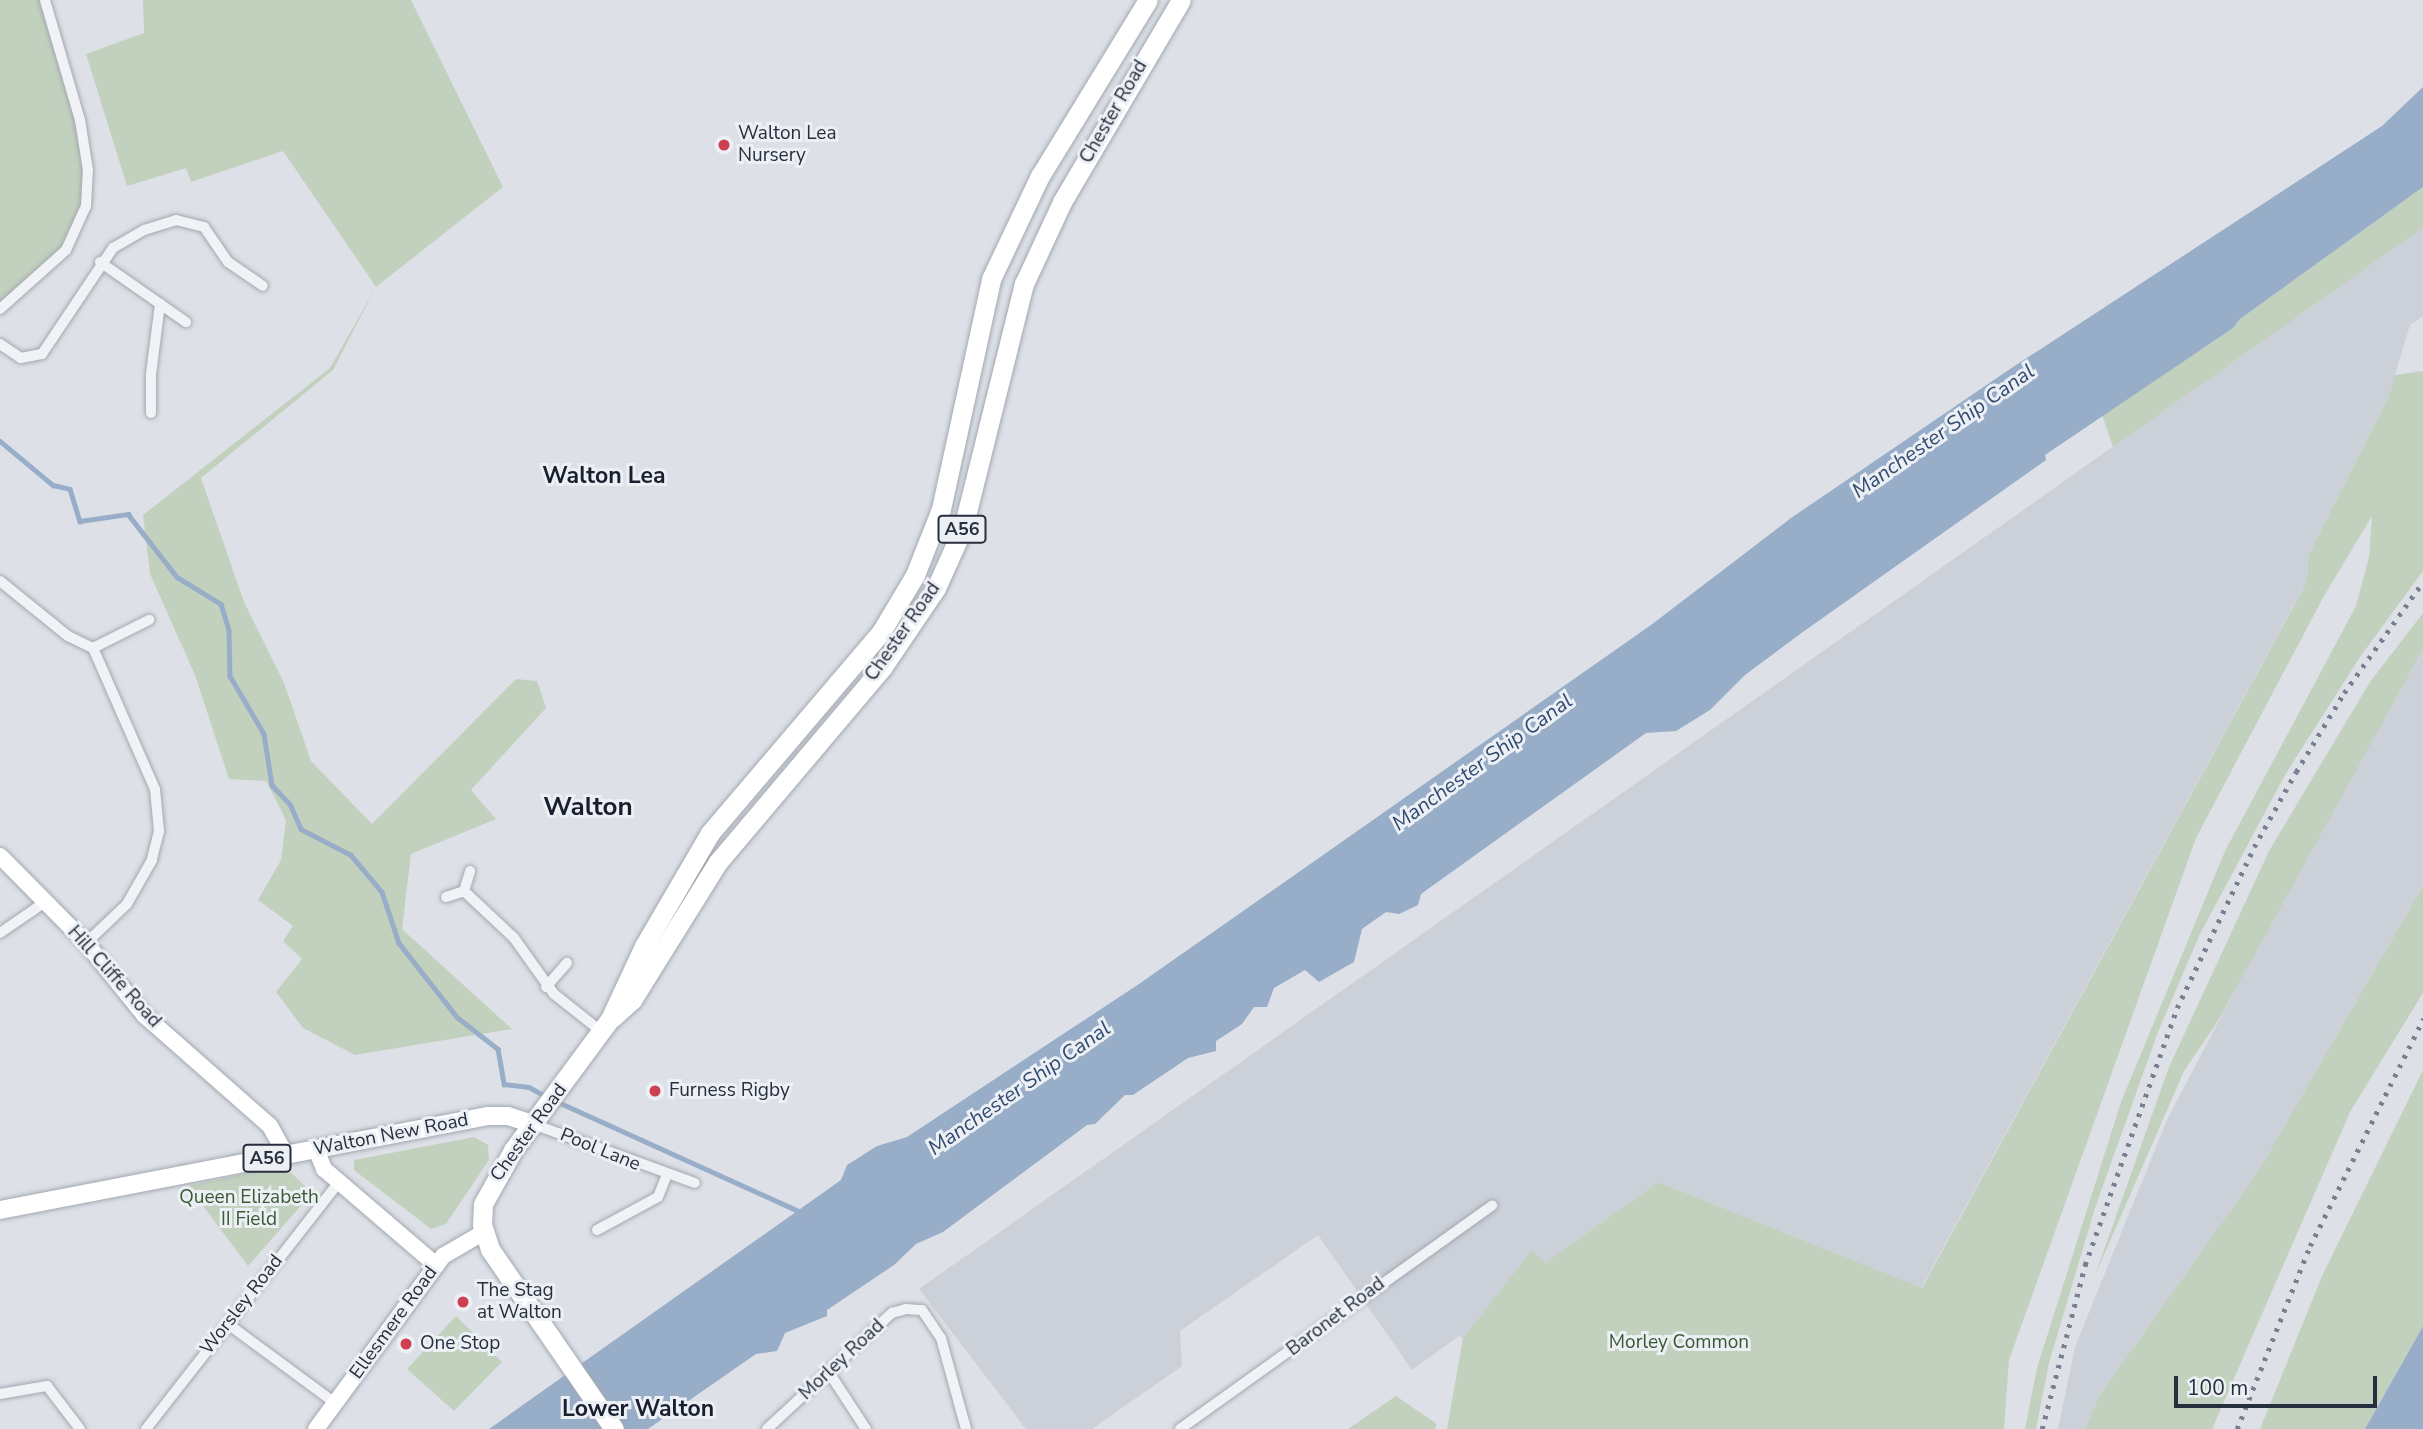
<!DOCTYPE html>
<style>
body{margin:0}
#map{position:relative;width:2423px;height:1429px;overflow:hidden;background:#dde1e7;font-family:"Nunito Sans",sans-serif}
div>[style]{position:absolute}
.built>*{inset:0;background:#cbd0d9}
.green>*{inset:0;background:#c2d1be}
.water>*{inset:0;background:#98adc8}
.stream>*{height:4.5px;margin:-2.25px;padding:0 2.25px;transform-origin:2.25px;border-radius:2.25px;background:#98adc8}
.roads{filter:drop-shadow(0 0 2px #a3a8b1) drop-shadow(0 0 2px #a3a8b1)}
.street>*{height:10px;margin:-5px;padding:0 5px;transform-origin:5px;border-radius:5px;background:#f0f2f5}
.secondary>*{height:16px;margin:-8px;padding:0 8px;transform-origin:8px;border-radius:8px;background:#fff}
.primary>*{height:18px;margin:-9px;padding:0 9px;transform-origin:9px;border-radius:9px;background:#fff}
.highway>*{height:19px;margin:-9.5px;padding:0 9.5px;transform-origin:9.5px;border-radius:9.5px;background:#fff}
.rail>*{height:4.5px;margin-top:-2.25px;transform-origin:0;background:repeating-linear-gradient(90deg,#777f91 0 3.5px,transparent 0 10.5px)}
.dots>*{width:19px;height:19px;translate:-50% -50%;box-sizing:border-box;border:4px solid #ecf0f5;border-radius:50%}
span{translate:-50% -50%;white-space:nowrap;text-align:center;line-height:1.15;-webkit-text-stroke:6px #ecf0f5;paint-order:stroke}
.shield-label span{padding:2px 5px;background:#ecf0f5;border:2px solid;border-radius:5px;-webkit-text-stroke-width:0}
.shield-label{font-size:18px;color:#272e3e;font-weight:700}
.street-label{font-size:19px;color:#272e3e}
.poi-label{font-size:19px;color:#272e3e}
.left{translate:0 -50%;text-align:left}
.park-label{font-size:19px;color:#395934}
.water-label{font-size:21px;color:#314b71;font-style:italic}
.quarter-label{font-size:23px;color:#191f2e;font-weight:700}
.district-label{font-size:26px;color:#191f2e;font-weight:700}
.scale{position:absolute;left:2174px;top:1376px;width:203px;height:32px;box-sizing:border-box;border:4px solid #272e3e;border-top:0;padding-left:9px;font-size:21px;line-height:24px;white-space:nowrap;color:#272e3e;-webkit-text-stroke:5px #ecf0f5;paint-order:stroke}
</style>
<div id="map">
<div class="built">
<div style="clip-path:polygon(2423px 228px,2423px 316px,2410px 325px,2388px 398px,2308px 556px,2308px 579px,1921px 1288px,1658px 1182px,1545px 1263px,1532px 1251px,1463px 1338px,1459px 1336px,1412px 1370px,1318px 1235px,1180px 1331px,1182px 1366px,1092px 1429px,1026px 1429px,919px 1289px)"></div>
<div style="clip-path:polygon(2423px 649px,2423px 886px,2257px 1173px,2099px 1396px,2085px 1429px,2058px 1429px,2075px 1347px,2167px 1120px,2296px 874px)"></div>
</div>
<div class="green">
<div style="clip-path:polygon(0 0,45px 0,88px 170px,78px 231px,0 309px)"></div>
<div style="clip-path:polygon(143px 0,411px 0,503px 187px,376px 287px,333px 370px,201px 478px,244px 602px,284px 683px,311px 761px,372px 824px,516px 679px,537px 681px,546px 708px,471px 790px,496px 819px,411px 854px,402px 929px,512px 1029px,355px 1055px,303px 1028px,276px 992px,302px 959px,283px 941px,293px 926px,258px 900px,281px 860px,286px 820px,266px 781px,229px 779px,195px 675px,150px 574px,143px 515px,330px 368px,376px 287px,283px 151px,191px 182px,186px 168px,127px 186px,86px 54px,144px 33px)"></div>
<div style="clip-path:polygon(2423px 187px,2423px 228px,2113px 447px,2102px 415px,2233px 328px,2240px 319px)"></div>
<div style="clip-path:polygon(2423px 371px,2423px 571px,2360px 657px,2285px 775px,2200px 934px,2158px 1032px,2095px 1208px,2049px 1363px,2036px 1429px,2025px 1429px,2037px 1368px,2121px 1102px,2225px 851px,2356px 606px,2369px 557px,2372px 516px,2324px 596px,2196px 838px,2009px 1360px,2004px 1429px,1447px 1429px,1463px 1338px,1532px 1250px,1545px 1263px,1658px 1182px,1922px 1288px,2302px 591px,2308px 576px,2308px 556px,2388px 398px,2395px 375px)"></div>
<div style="clip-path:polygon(2423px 613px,2423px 649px,2218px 1021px,2184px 1071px,2094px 1278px,2169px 1067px,2269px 851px,2370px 682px)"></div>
<div style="clip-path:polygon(2423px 886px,2423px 993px,2350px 1112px,2212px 1429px,2085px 1429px,2099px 1396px,2257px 1173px)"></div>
<div style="clip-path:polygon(2423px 1070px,2423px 1326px,2365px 1429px,2260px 1429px,2322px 1276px)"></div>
<div style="clip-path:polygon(474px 1137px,488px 1145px,489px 1160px,446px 1224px,431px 1229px,354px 1170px,354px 1160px)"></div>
<div style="clip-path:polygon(284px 1166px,312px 1193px,248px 1266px,188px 1186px)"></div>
<div style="clip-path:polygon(456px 1316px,502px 1362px,454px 1411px,407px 1369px)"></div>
<div style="clip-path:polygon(1396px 1396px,1437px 1424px,1435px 1429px,1348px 1429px)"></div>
</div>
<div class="water">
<div style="clip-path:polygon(2423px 87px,2423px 187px,2240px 319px,2233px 328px,2045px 455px,2046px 460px,1800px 634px,1745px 675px,1710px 710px,1676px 731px,1646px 733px,1421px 894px,1418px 905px,1399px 914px,1386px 912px,1362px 929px,1354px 962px,1319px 982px,1305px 970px,1274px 988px,1267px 1007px,1254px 1007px,1242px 1024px,1216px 1041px,1216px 1051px,1188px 1058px,1133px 1095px,1125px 1095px,1095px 1124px,1087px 1125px,943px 1232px,916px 1244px,894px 1265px,827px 1310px,827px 1316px,785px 1333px,777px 1351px,756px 1354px,648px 1429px,489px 1429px,841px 1180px,847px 1165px,877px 1146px,907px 1137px,1139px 984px,1651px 625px,1791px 518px,2010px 369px,2382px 126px)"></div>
<div style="clip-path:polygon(2423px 1326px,2423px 1429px,2365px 1429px)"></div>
</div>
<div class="stream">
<div style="left:0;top:441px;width:69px;rotate:39.7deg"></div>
<div style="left:53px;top:485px;width:17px;rotate:13deg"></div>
<div style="left:70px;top:489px;width:34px;rotate:73deg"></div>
<div style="left:80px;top:521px;width:49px;rotate:-8.3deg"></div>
<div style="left:128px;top:514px;width:80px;rotate:52.1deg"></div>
<div style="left:177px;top:577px;width:52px;rotate:31.5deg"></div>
<div style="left:221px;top:604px;width:27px;rotate:73deg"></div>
<div style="left:229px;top:630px;width:46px;rotate:88.8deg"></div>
<div style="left:230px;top:676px;width:67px;rotate:59.6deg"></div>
<div style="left:264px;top:734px;width:52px;rotate:81.1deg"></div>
<div style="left:272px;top:785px;width:26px;rotate:47deg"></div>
<div style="left:290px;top:804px;width:27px;rotate:66deg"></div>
<div style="left:301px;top:829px;width:56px;rotate:27.5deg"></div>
<div style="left:351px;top:855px;width:48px;rotate:50deg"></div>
<div style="left:382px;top:892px;width:54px;rotate:71.6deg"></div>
<div style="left:399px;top:943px;width:94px;rotate:51.9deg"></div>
<div style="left:457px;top:1017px;width:52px;rotate:38deg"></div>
<div style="left:498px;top:1049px;width:36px;rotate:80deg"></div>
<div style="left:504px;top:1084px;width:25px;rotate:7deg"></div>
<div style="left:529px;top:1087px;width:18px;rotate:29deg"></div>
<div style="left:556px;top:1101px;width:271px;rotate:24.4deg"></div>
</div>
<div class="roads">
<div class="street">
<div style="left:100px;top:262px;width:105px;rotate:34.9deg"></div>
<div style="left:0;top:309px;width:89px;rotate:-41.8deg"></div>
<div style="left:66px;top:250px;width:48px;rotate:-65.6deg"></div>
<div style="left:86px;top:206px;width:36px;rotate:-87deg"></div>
<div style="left:88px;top:170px;width:51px;rotate:-99.1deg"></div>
<div style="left:80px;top:120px;width:125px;rotate:-106.3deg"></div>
<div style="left:0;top:344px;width:25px;rotate:34deg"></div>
<div style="left:21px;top:358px;width:21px;rotate:-11deg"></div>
<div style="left:42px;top:354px;width:128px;rotate:-56.2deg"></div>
<div style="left:113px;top:248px;width:36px;rotate:-30deg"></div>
<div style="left:144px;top:230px;width:34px;rotate:-17deg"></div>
<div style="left:176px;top:220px;width:29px;rotate:14deg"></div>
<div style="left:204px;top:227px;width:42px;rotate:55.6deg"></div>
<div style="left:228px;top:262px;width:42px;rotate:34.4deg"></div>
<div style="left:151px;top:413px;width:39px;rotate:-90deg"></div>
<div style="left:151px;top:374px;width:71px;rotate:-82.7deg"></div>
<div style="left:0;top:581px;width:87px;rotate:39deg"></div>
<div style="left:68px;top:636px;width:28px;rotate:26deg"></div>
<div style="left:93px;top:648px;width:154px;rotate:66.3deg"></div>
<div style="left:155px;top:789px;width:42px;rotate:84.6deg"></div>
<div style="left:159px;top:831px;width:30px;rotate:104deg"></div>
<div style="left:152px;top:860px;width:51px;rotate:119.6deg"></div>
<div style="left:127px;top:904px;width:57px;rotate:136.4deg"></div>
<div style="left:93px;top:648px;width:63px;rotate:-26.6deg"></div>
<div style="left:464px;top:891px;width:69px;rotate:43.2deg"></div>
<div style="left:514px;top:938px;width:69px;rotate:54.5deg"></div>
<div style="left:554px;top:994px;width:61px;rotate:38.4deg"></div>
<div style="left:446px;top:897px;width:19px;rotate:-18deg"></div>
<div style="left:464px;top:891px;width:21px;rotate:-73deg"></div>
<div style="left:0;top:933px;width:55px;rotate:-34.6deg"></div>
<div style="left:546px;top:987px;width:32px;rotate:-49deg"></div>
<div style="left:533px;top:1124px;width:172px;rotate:20deg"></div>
<div style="left:597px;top:1230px;width:69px;rotate:-28.4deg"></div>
<div style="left:658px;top:1197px;width:24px;rotate:-68deg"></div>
<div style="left:228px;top:1324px;width:133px;rotate:36.4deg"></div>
<div style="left:828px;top:1371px;width:69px;rotate:56.8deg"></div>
<div style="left:0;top:1394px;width:48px;rotate:-9.7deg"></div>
<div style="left:47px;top:1386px;width:54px;rotate:52.5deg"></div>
<div style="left:146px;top:1429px;width:313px;rotate:-52deg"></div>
<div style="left:767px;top:1429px;width:171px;rotate:-42.9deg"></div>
<div style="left:892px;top:1313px;width:15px;rotate:-16deg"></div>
<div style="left:906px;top:1309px;width:16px;rotate:4deg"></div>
<div style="left:922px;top:1310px;width:34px;rotate:56deg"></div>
<div style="left:941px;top:1338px;width:94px;rotate:74.6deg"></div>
<div style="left:1180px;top:1429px;width:384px;rotate:-35.6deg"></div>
</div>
<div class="secondary">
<div style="left:0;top:856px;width:122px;rotate:45.3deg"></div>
<div style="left:86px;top:943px;width:92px;rotate:51.1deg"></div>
<div style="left:144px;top:1015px;width:168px;rotate:41.4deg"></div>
<div style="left:270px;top:1126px;width:33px;rotate:61deg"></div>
<div style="left:316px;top:1149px;width:22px;rotate:68deg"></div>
<div style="left:324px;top:1169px;width:148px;rotate:40.6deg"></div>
<div style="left:316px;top:1429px;width:215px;rotate:-53.7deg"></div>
<div style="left:443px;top:1256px;width:48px;rotate:-30.3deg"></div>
</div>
<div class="primary">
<div style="left:0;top:1210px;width:496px;rotate:-10.9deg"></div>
<div style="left:487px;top:1116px;width:21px"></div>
<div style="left:508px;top:1116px;width:26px;rotate:18deg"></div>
</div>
<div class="highway">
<div style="left:612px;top:1018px;width:27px;rotate:-42deg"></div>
<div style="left:632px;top:1000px;width:163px;rotate:-58.1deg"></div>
<div style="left:718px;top:862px;width:254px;rotate:-49.8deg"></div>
<div style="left:882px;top:668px;width:97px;rotate:-56deg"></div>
<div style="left:936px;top:588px;width:66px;rotate:-65.8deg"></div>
<div style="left:963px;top:528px;width:252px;rotate:-76deg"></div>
<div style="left:1024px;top:284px;width:90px;rotate:-65.1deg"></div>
<div style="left:1062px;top:202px;width:234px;rotate:-59.5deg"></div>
<div style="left:614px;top:1429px;width:219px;rotate:-124.6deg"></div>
<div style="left:490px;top:1249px;width:26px;rotate:-108deg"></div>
<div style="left:482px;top:1224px;width:20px;rotate:-87deg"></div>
<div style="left:483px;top:1204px;width:62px;rotate:-60.9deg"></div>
<div style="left:513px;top:1150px;width:163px;rotate:-53.5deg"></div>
<div style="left:610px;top:1019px;width:81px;rotate:-65deg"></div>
<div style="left:644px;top:946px;width:131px;rotate:-59.7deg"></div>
<div style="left:710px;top:833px;width:264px;rotate:-49.6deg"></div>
<div style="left:881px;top:632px;width:66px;rotate:-59.2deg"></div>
<div style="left:915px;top:575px;width:71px;rotate:-68.5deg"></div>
<div style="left:941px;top:509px;width:235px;rotate:-77.7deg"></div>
<div style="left:991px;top:279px;width:114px;rotate:-64.6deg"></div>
<div style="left:1040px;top:176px;width:206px;rotate:-58.5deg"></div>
</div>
</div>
<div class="rail">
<div style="left:2042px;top:1429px;width:170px;rotate:-75.3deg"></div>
<div style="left:2085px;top:1265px;width:273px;rotate:-70.3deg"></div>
<div style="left:2177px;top:1008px;width:178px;rotate:-64.4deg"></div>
<div style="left:2254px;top:847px;width:86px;rotate:-60.8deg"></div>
<div style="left:2296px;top:772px;width:92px;rotate:-58.7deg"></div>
<div style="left:2344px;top:693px;width:136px;rotate:-54.6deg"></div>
<div style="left:2237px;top:1429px;width:197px;rotate:-68.3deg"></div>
<div style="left:2310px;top:1246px;width:254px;rotate:-63.5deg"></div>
</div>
<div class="dots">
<div style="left:724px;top:145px;background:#ce404f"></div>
<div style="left:655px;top:1091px;background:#ce404f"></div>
<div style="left:463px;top:1302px;background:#ce404f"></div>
<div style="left:406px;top:1344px;background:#ce404f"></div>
</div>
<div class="shield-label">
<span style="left:962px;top:529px">A56</span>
<span style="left:267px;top:1158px">A56</span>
</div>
<div class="street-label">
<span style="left:1114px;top:112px;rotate:-60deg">Chester Road</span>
<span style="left:903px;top:632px;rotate:-55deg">Chester Road</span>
<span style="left:114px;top:977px;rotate:48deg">Hill Cliffe Road</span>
<span style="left:529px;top:1133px;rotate:-54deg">Chester Road</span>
<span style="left:391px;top:1135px;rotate:-11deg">Walton New Road</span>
<span style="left:600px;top:1150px;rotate:22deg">Pool Lane</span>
<span style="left:242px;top:1305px;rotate:-52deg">Worsley Road</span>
<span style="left:1336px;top:1317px;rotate:-37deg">Baronet Road</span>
<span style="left:394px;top:1323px;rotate:-54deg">Ellesmere Road</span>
<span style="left:842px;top:1360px;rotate:-43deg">Morley Road</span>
</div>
<div class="poi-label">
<span class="left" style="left:738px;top:145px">Walton Lea<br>Nursery</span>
<span class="left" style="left:669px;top:1091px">Furness Rigby</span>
<span class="left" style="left:477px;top:1302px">The Stag<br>at Walton</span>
<span class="left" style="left:420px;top:1344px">One Stop</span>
</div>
<div class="park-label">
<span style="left:249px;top:1209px">Queen Elizabeth<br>II Field</span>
<span style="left:1679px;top:1343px">Morley Common</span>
</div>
<div class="water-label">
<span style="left:1943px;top:431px;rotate:-35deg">Manchester Ship Canal</span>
<span style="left:1482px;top:762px;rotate:-36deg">Manchester Ship Canal</span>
<span style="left:1019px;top:1088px;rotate:-35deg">Manchester Ship Canal</span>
</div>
<div class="quarter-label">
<span style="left:604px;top:476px">Walton Lea</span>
<span style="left:638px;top:1409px">Lower Walton</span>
</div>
<div class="district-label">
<span style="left:588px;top:807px">Walton</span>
</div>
<div class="scale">100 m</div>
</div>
